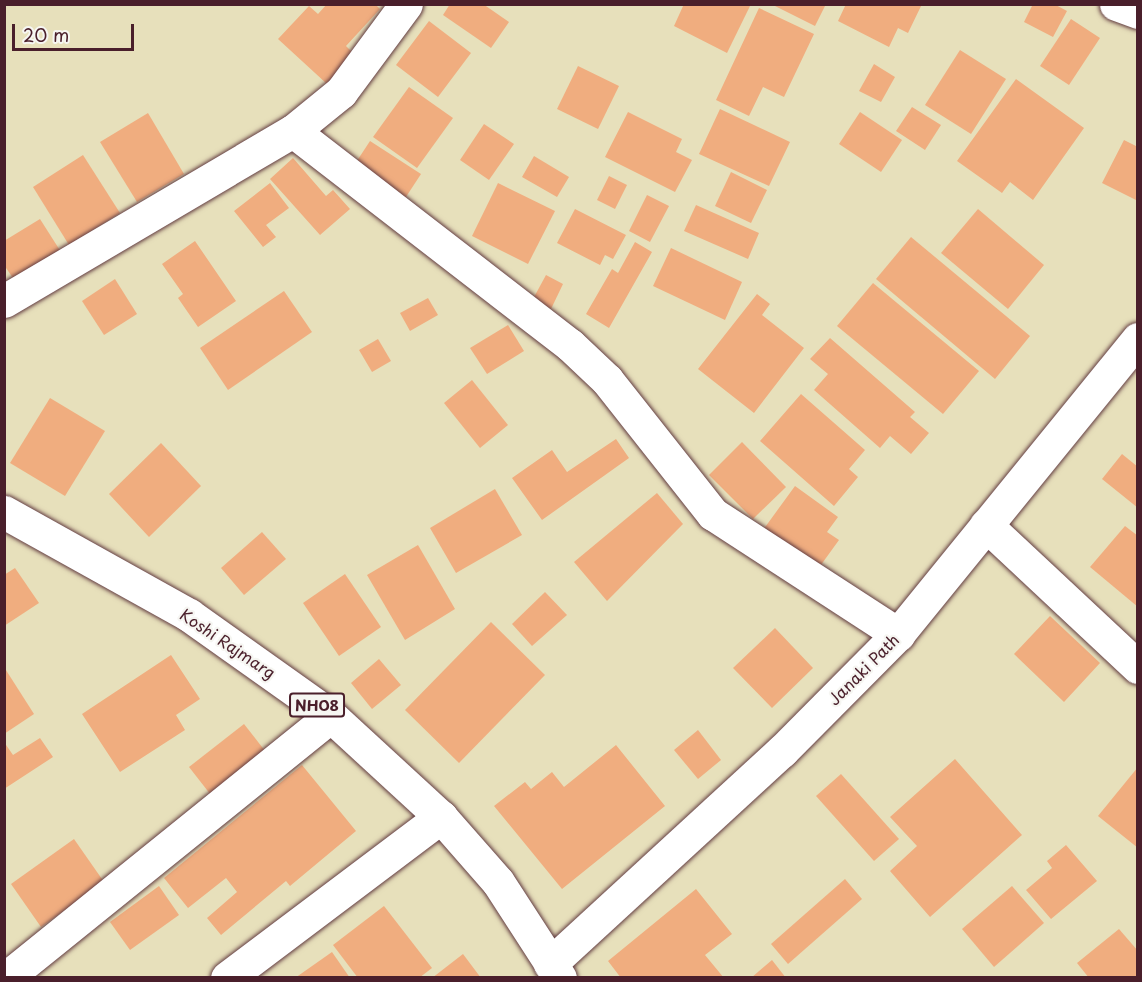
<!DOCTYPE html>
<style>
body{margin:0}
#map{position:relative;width:1142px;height:982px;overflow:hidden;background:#e7e0bb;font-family:"Playpen Sans",sans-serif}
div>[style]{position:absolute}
.building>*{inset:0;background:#f0ad7f}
.roads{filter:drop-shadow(0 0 2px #623c41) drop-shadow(0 0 2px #623c41)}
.minor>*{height:33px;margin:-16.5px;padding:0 16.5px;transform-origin:16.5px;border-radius:16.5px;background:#fff}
.major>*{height:33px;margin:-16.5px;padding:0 16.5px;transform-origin:16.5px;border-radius:16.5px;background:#fff}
span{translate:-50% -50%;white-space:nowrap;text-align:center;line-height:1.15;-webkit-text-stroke:4.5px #f6f6f2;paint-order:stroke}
.shield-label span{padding:2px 4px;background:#f6f6f2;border:2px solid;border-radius:4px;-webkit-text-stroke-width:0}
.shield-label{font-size:15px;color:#4a1f2b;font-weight:700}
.street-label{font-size:16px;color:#4a1f2b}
.frame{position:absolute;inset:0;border:6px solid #4a1f2b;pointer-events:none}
.scale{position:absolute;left:12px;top:24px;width:122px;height:27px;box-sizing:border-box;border:3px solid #4a1f2b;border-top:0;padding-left:8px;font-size:18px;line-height:21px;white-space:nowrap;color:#4a1f2b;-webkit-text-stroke:4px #f6f6f2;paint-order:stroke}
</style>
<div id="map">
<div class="building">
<div style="clip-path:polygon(327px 4px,375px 4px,380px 9px,346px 46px,354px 54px,327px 84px,278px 39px,309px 6px,318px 14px)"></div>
<div style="clip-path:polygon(450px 4px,483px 4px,509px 22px,491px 48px,443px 15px)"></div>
<div style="clip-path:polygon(684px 4px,751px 4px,727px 53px,674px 26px)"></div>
<div style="clip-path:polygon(771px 4px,826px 4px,815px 26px)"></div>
<div style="clip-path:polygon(846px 4px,922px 4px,908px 33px,898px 28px,889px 47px,838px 21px)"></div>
<div style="clip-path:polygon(1033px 4px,1054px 4px,1067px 11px,1053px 37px,1024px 22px)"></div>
<div style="clip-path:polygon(759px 8px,814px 34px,784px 97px,763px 87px,749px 116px,716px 100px)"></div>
<div style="clip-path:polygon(1071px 19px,1100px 38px,1069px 85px,1040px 66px)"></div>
<div style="clip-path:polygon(429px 21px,471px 53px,438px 97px,396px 65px)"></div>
<div style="clip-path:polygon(960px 50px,1006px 79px,971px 134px,925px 105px)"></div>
<div style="clip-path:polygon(874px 64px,895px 77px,881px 102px,859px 91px)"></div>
<div style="clip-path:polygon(578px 66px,619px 86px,598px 129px,557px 109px)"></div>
<div style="clip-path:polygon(1016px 79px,1084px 128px,1033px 200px,1010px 182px,1002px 193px,957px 161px)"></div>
<div style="clip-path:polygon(409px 87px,453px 118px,417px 168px,373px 137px)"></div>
<div style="clip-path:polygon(912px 107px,941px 125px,925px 150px,896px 131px)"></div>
<div style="clip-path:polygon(720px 109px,790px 142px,769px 186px,699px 154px)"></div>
<div style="clip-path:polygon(628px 112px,682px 139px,676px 152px,692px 160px,675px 192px,605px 157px)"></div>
<div style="clip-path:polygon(860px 112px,902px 140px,881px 172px,839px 144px)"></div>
<div style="clip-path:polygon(148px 113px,184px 174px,137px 202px,100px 142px)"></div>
<div style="clip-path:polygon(484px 124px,514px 144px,489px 180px,460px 160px)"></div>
<div style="clip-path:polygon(1124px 140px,1136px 146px,1138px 142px,1138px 201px,1102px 183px)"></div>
<div style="clip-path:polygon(370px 141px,421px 174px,402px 203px,351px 170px)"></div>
<div style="clip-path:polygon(83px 155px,120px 213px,69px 245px,33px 187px)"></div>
<div style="clip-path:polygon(534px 156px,569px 177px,557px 197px,522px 177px)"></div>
<div style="clip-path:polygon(293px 158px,326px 196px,333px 190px,350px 209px,320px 235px,270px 179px)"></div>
<div style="clip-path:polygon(731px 172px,767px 190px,751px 223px,715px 206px)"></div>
<div style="clip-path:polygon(609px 176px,627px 185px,615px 209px,597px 200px)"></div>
<div style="clip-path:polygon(270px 183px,289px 208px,266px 225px,276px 237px,263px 247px,234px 211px)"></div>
<div style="clip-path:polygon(498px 183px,555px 211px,528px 264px,472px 236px)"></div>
<div style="clip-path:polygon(647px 195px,669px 206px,650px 242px,629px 231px)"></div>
<div style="clip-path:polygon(696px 205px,759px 233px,748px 259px,684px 231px)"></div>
<div style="clip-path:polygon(575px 209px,626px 235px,613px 259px,605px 255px,600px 265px,557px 243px)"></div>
<div style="clip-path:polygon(978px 209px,1044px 265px,1008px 309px,941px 253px)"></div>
<div style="clip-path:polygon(40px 219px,61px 252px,15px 281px,4px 265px,4px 241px)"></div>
<div style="clip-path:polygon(911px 237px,1030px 336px,995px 379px,876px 279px)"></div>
<div style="clip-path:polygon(195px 241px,236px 301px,198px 327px,178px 298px,183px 294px,162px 264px)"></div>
<div style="clip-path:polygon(635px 242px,652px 252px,609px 328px,586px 314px,612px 269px,618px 273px)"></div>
<div style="clip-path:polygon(671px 248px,742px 282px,725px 320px,653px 286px)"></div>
<div style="clip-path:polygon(546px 275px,563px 284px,551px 309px,533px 299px)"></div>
<div style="clip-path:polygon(115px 279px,137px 314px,104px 335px,82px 301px)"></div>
<div style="clip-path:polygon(873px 283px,979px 371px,943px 414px,837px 326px)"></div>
<div style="clip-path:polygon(284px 291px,312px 332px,228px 390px,200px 348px)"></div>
<div style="clip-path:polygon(757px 294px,770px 304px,762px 315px,804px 348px,754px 413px,698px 369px)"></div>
<div style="clip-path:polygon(428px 298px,438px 315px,410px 331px,400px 313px)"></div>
<div style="clip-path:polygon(508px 325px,524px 351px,487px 374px,470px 348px)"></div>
<div style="clip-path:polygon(830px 338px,915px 412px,910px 417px,929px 433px,911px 454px,890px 436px,880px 448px,814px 390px,828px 374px,810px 359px)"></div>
<div style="clip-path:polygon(378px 339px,391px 361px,372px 372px,359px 350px)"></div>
<div style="clip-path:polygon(472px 380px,508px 425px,480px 448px,444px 403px)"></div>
<div style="clip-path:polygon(801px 394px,865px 450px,849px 469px,858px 477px,834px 506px,760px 441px)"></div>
<div style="clip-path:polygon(50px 398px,105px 431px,65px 496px,10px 463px)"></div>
<div style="clip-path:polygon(616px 439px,629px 458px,542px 520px,512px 478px,552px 450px,567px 472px)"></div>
<div style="clip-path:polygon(742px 442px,786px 487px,753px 519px,709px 475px)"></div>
<div style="clip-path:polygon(161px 443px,201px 486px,149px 537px,109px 494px)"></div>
<div style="clip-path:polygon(1122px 454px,1138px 467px,1138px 508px,1102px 479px)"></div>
<div style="clip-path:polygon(795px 486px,838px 517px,827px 532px,839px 540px,818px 569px,763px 530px)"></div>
<div style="clip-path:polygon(495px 489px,522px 535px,456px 573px,430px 528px)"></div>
<div style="clip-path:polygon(657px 493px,683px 524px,607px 601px,574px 562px)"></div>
<div style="clip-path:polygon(1125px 526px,1138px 536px,1138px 607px,1090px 567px)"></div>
<div style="clip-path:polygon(262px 532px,286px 559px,244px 595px,221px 568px)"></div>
<div style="clip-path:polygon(418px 545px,455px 609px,405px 640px,367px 575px)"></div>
<div style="clip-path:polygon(15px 568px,39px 603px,4px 626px,4px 575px)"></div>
<div style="clip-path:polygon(345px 574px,381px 627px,339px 656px,303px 603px)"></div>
<div style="clip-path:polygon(545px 592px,567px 615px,532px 646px,512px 624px)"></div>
<div style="clip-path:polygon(1050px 616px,1100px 663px,1064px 702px,1014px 654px)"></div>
<div style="clip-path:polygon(491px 622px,545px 675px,459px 763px,405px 710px)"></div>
<div style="clip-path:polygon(775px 628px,813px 668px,772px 708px,733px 668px)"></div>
<div style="clip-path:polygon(171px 655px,200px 699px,176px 715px,185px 730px,120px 772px,82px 714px)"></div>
<div style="clip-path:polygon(379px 659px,401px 685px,372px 709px,351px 683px)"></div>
<div style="clip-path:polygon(4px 667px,34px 714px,4px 734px)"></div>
<div style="clip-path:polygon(244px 724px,269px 756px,214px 799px,189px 767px)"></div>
<div style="clip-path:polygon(698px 730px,721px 760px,698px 779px,674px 750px)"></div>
<div style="clip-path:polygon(40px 738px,53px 757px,4px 789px,4px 742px,13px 755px)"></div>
<div style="clip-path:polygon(616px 745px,665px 806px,562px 889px,494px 806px,525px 782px,531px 789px,552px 772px,564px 787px)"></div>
<div style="clip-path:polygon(955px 759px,1022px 835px,930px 917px,890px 871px,917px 846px,890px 817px)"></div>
<div style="clip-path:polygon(302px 765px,356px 831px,290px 886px,286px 881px,221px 935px,207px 918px,237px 892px,226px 878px,188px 908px,164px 878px)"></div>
<div style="clip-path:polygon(1138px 767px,1138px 848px,1098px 816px)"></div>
<div style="clip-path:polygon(841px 774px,899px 839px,874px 861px,816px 796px)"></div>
<div style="clip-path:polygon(74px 839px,104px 882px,41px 927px,11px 884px)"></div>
<div style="clip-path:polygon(1066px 845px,1097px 881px,1051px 919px,1026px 890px,1052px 868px,1047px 861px)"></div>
<div style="clip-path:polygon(845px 879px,862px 899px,788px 964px,771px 944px)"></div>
<div style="clip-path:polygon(159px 886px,179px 915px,130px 950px,110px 922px)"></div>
<div style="clip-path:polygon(1012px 886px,1044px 923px,994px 967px,962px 929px)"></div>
<div style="clip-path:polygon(696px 889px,732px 934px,705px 955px,724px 978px,621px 978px,608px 961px)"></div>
<div style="clip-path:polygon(384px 906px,432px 968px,419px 978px,358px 978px,333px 945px)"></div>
<div style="clip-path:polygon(1119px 929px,1138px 951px,1138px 978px,1089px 978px,1077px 963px)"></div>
<div style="clip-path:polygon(332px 952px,350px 978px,295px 978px)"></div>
<div style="clip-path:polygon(463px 954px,481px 978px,432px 978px)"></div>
<div style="clip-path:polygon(772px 960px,786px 978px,751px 978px)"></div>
</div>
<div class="roads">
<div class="minor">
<div style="left:1116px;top:4px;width:23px;rotate:20deg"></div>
<div style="left:293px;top:131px;width:350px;rotate:37.7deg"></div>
<div style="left:570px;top:345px;width:51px;rotate:43.4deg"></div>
<div style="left:607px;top:380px;width:171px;rotate:51.7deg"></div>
<div style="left:713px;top:514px;width:221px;rotate:33deg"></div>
<div style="left:4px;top:301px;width:335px;rotate:-30.5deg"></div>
<div style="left:293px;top:131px;width:62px;rotate:-39.1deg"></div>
<div style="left:341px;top:92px;width:109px;rotate:-53.5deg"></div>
<div style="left:986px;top:525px;width:208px;rotate:43.1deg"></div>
<div style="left:550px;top:964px;width:315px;rotate:-42.6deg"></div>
<div style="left:782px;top:751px;width:165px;rotate:-45.2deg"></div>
<div style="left:898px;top:634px;width:380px;rotate:-50.9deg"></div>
<div style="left:6px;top:978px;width:417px;rotate:-38.9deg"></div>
<div style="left:227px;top:978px;width:268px;rotate:-37deg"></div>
</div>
<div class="major">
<div style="left:4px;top:512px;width:212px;rotate:29.1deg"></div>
<div style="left:189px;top:615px;width:174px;rotate:35.4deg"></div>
<div style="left:331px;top:716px;width:149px;rotate:42.6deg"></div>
<div style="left:441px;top:817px;width:86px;rotate:48.8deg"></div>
<div style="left:498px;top:882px;width:114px;rotate:57.1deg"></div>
</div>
</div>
<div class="shield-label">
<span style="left:317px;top:705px">NH08</span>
</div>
<div class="street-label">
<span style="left:228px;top:643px;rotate:34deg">Koshi Rajmarg</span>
<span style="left:863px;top:669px;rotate:-45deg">Janaki Path</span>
</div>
<div class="frame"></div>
<div class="scale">20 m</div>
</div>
